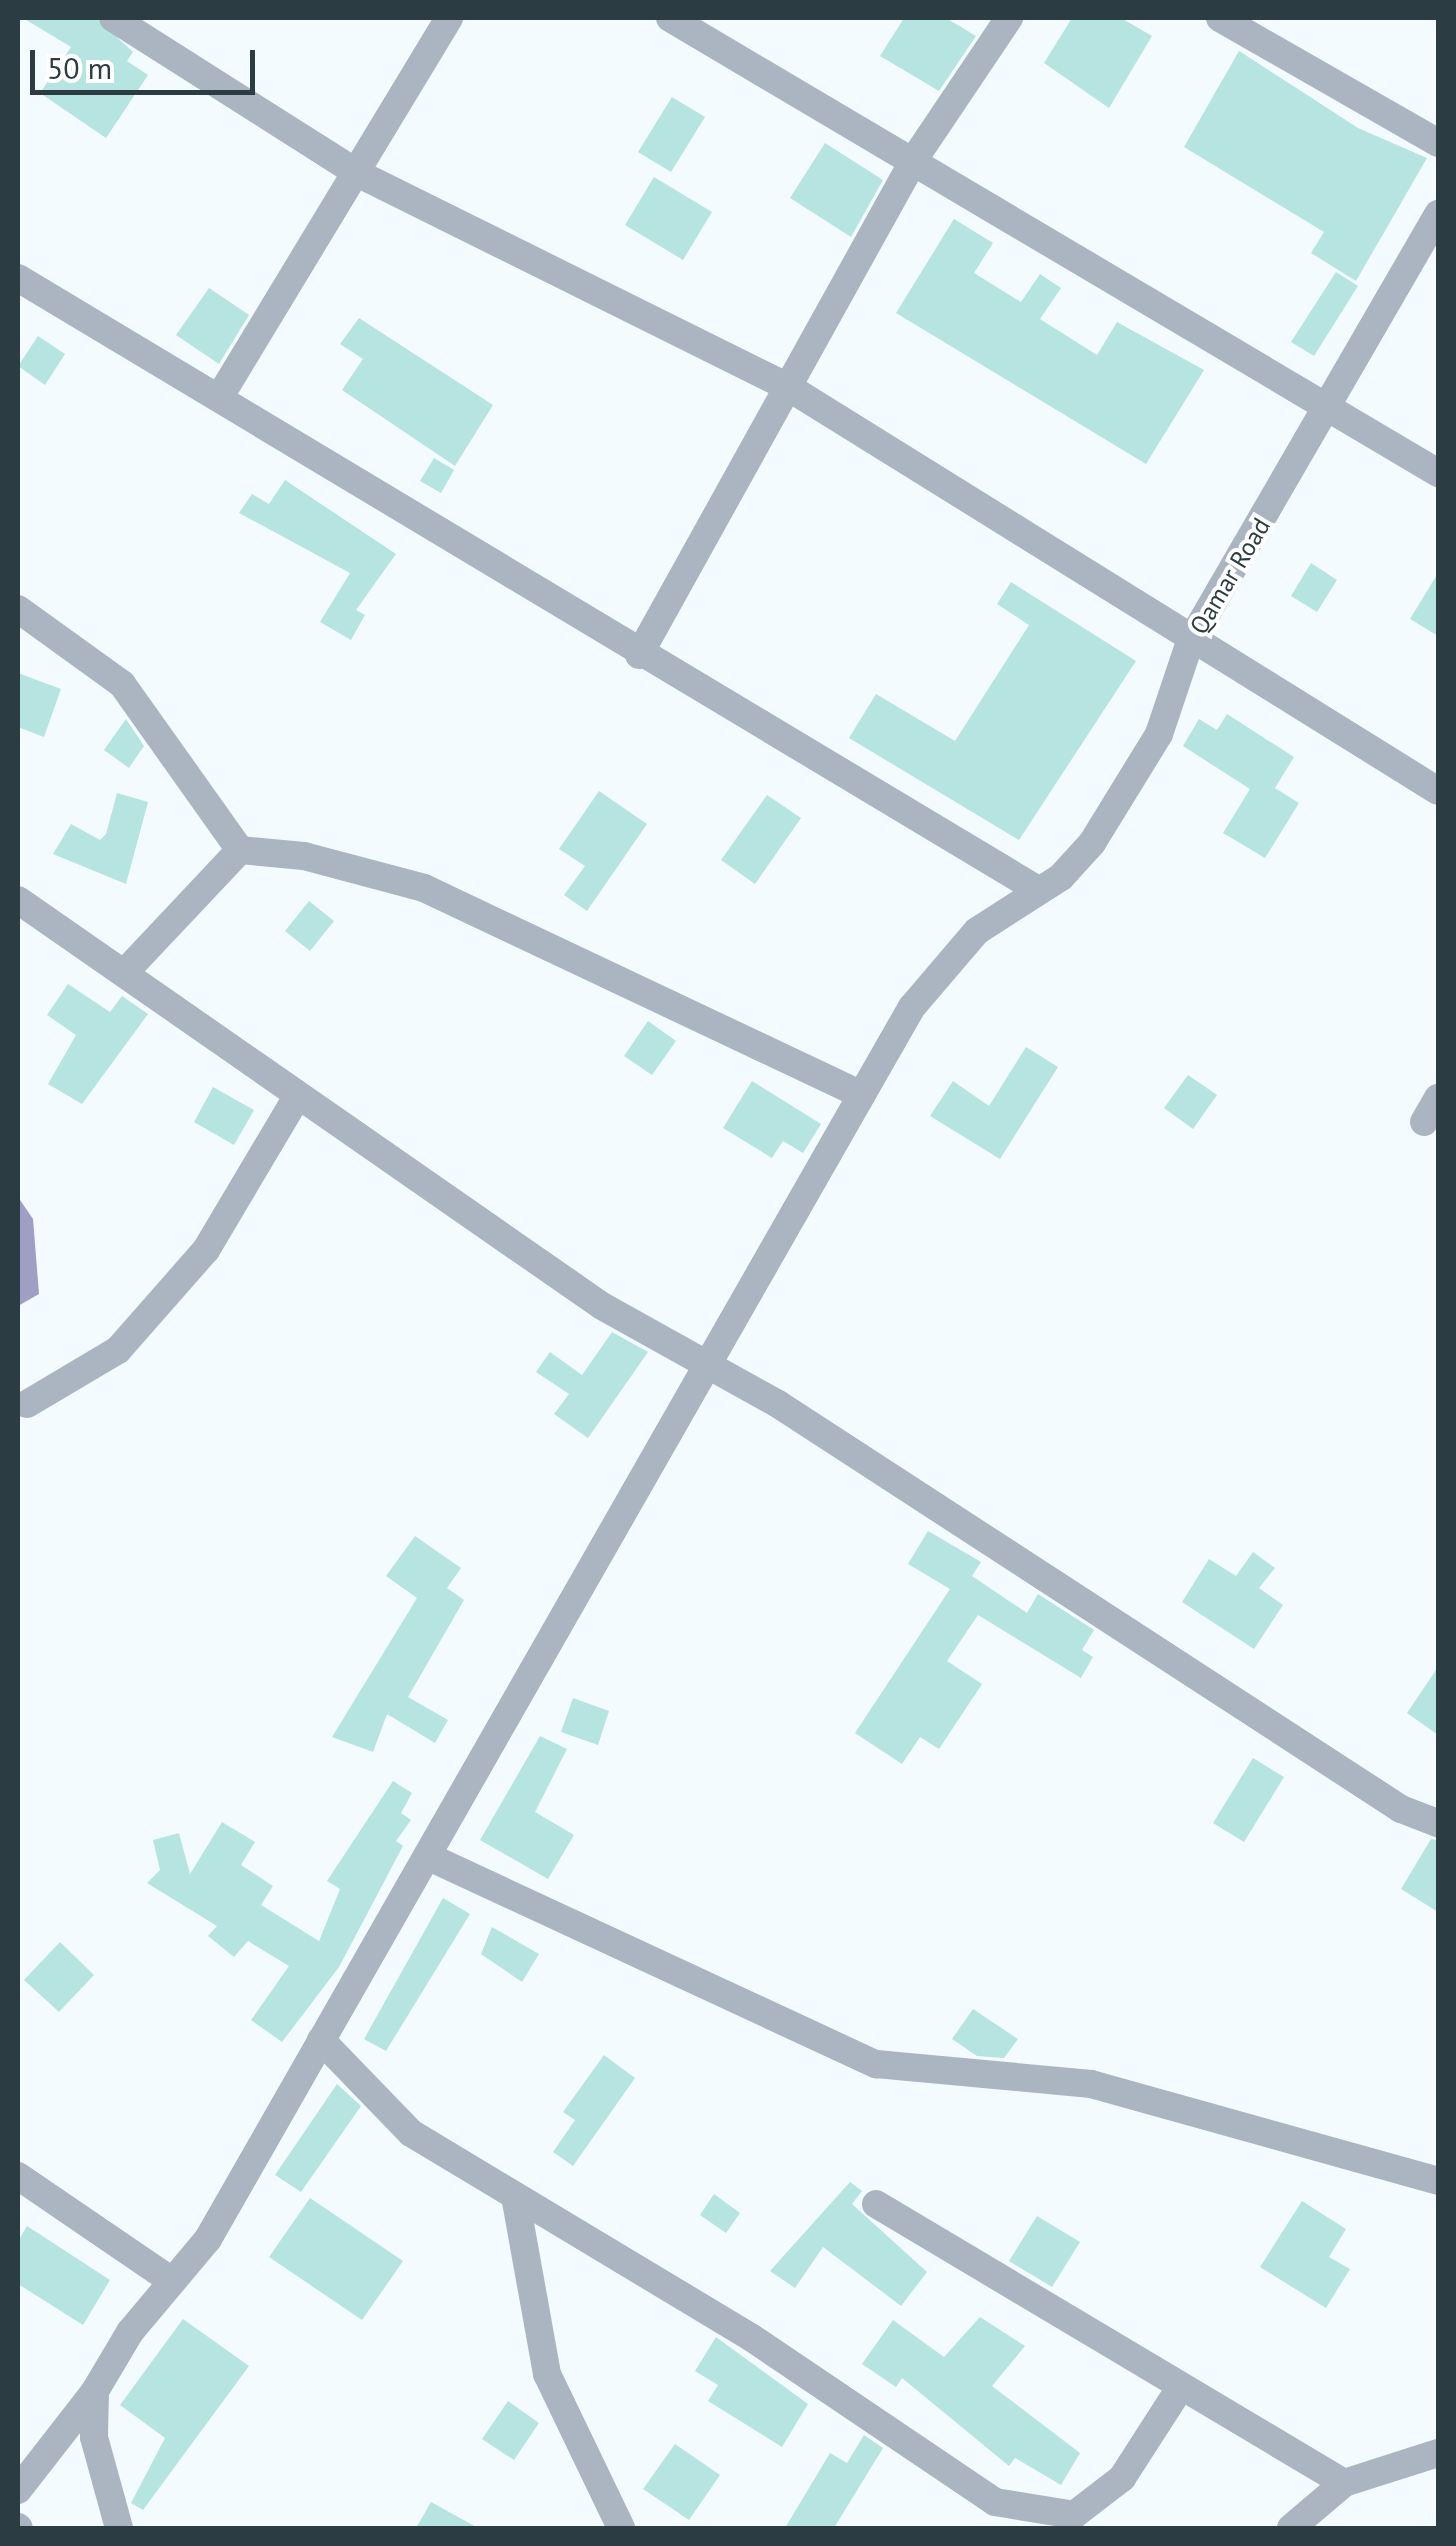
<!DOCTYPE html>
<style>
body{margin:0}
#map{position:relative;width:1456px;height:2546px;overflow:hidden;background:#f3fbfe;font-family:"PT Sans",sans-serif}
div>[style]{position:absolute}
.water>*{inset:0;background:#9f9ec5}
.building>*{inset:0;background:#b6e4e1}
.minor>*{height:28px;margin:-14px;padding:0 14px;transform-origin:14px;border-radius:14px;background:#abb5c2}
span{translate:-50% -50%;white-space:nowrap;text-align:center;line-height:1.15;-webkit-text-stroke:8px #fff;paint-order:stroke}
.street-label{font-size:25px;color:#2b3c42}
.frame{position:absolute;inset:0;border:20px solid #2b3c42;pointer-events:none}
.scale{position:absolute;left:30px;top:50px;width:225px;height:45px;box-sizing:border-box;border:5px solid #2b3c42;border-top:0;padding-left:12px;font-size:30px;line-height:35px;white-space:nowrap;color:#2b3c42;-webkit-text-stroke:8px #fff;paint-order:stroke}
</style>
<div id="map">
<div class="water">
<div style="clip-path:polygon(18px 1197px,33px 1219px,39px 1294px,18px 1306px)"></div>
</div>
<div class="building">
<div style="clip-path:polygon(23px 18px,96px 18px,133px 52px,127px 61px,148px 75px,106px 138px,40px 93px,71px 47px)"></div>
<div style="clip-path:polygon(904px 18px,946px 18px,976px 36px,939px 91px,880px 56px)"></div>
<div style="clip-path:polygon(1072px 18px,1121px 18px,1152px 36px,1109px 108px,1044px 63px)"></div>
<div style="clip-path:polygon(1239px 51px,1358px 128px,1427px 158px,1356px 281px,1311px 253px,1324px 232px,1184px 147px)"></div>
<div style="clip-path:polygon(672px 97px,705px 117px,671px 172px,638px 152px)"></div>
<div style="clip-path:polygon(825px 143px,883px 180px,851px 237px,790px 198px)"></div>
<div style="clip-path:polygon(654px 177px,712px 212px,683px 260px,625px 225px)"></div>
<div style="clip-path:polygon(954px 219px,993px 243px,974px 273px,1021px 302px,1040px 274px,1061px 288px,1040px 319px,1097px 355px,1117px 322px,1204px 370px,1146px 464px,896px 313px)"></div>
<div style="clip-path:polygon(1336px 272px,1358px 286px,1314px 356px,1291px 342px)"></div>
<div style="clip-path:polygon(209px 288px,249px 315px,219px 364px,176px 335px)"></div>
<div style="clip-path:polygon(359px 318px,493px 405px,455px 466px,342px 390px,363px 359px,340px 344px)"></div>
<div style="clip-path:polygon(38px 336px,65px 354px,45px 385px,18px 366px)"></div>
<div style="clip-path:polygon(434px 458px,454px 470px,441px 493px,420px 481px)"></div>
<div style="clip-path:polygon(285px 480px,396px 554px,356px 610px,365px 615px,351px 640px,320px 622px,350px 573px,239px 513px,252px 494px,269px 504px)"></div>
<div style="clip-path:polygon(1311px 563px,1337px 580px,1317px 612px,1291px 596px)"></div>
<div style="clip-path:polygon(1438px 573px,1438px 636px,1410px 619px)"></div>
<div style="clip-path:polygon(1011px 582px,1136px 661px,1019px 840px,849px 738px,876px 694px,955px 741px,1029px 625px,997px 604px)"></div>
<div style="clip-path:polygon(18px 673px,61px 689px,44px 737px,18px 727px)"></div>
<div style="clip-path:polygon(1227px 714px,1294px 757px,1275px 788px,1299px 803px,1265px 858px,1223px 833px,1250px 789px,1183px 746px,1199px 719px,1217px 730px)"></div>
<div style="clip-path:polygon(126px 719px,144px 746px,129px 768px,104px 750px)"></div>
<div style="clip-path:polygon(599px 791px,647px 824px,587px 911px,564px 895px,585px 866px,559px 849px)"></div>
<div style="clip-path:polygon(117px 793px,148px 802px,126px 884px,53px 854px,71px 824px,100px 840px,106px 834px)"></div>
<div style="clip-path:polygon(767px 795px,801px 818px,755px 884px,721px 860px)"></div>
<div style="clip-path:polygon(309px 901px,334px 921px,310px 951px,285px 931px)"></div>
<div style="clip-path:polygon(68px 984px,110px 1012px,122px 996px,148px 1014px,82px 1104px,48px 1084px,76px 1035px,47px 1015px)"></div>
<div style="clip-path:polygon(648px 1021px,676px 1041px,652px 1075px,624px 1056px)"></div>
<div style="clip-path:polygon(1026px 1047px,1058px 1067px,1000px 1159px,930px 1116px,953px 1081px,989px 1106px)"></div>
<div style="clip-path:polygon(1188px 1075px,1217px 1095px,1193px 1129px,1164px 1108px)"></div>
<div style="clip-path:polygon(752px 1081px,821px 1124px,803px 1153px,783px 1141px,772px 1158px,723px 1128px)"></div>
<div style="clip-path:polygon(213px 1087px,254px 1110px,234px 1145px,194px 1122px)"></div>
<div style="clip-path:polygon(612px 1332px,648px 1352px,588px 1438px,554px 1414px,569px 1394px,536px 1372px,550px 1352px,582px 1375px)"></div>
<div style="clip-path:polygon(928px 1531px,981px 1562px,972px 1576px,1027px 1613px,1038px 1594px,1094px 1630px,1082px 1650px,1093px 1657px,1081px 1678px,978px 1615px,947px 1661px,982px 1684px,939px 1749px,920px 1737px,902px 1764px,855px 1733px,950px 1589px,908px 1564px)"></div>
<div style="clip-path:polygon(415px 1536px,461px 1568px,447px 1588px,464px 1600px,408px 1697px,448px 1720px,435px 1743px,387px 1714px,373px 1752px,332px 1737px,417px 1598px,386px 1576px)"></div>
<div style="clip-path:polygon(1253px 1552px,1275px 1568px,1259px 1588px,1283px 1605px,1254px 1649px,1182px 1602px,1209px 1559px,1236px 1576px)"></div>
<div style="clip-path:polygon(1438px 1667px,1438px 1735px,1407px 1713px)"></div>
<div style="clip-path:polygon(573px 1698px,609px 1711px,598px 1745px,561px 1732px)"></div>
<div style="clip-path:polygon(540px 1736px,567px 1749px,535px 1812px,574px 1835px,548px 1879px,480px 1840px)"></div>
<div style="clip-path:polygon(1253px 1758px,1284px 1777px,1244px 1842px,1213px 1823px)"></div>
<div style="clip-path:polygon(393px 1781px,412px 1793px,401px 1813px,411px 1820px,396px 1841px,403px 1846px,339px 1967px,282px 2042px,251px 2020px,289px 1966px,248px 1941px,234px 1957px,208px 1936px,217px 1926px,147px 1883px,160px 1870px,153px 1840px,179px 1833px,190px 1874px,222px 1822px,255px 1842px,241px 1865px,273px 1886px,261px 1905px,319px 1941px,340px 1889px,327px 1881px)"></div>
<div style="clip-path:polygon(1431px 1839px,1438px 1840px,1438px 1912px,1401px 1889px)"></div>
<div style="clip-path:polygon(443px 1898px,470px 1914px,386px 2051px,364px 2039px)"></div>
<div style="clip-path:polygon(492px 1927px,539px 1954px,522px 1982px,481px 1954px)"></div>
<div style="clip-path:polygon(60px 1942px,94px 1975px,59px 2012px,24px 1980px)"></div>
<div style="clip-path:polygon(973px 2009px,1018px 2039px,1004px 2058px,977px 2056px,952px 2039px)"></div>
<div style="clip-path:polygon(604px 2055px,635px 2078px,573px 2166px,553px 2152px,575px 2120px,563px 2112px)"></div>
<div style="clip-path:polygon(337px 2084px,361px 2106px,301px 2192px,275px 2175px)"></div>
<div style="clip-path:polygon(850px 2182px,862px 2191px,852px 2204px,927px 2272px,901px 2306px,823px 2247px,795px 2288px,770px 2271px)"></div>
<div style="clip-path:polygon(714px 2194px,740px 2213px,726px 2233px,700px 2215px)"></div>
<div style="clip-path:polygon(310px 2198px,403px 2261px,362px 2320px,269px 2257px)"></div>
<div style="clip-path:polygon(1302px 2201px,1346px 2229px,1329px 2257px,1350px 2269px,1326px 2308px,1260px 2267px)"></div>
<div style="clip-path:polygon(1037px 2216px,1080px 2242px,1052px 2287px,1009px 2261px)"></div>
<div style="clip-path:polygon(27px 2226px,110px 2280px,83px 2325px,18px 2284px,18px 2241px)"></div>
<div style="clip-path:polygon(980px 2317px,1025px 2346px,992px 2386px,1080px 2453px,1061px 2485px,1015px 2458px,1009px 2466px,902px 2378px,896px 2387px,862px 2364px,893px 2320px,944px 2357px)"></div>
<div style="clip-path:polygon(183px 2319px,249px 2366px,143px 2510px,131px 2503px,165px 2438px,120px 2405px)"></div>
<div style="clip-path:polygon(716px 2337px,808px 2404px,782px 2447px,708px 2401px,718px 2385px,695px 2371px)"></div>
<div style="clip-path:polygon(508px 2401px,539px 2423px,514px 2460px,482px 2439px)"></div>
<div style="clip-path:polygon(864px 2435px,883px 2448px,834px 2528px,785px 2528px,830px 2453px,847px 2463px)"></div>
<div style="clip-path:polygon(675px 2444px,720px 2475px,689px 2520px,643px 2489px)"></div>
<div style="clip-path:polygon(431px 2502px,478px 2528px,416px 2528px)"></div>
</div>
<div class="minor">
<div style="left:113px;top:18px;width:289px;rotate:32.4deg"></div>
<div style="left:357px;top:173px;width:481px;rotate:26.4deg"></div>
<div style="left:788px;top:387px;width:765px;rotate:31.86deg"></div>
<div style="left:670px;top:18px;width:893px;rotate:30.64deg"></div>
<div style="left:1220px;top:18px;width:251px;rotate:29.8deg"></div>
<div style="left:18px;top:278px;width:1190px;rotate:30.96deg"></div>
<div style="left:219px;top:398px;width:444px;rotate:-58.8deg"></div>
<div style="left:18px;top:609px;width:128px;rotate:35.8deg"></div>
<div style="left:122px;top:684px;width:204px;rotate:54.6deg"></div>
<div style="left:639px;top:655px;width:568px;rotate:-60.96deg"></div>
<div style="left:915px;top:158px;width:169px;rotate:-56.1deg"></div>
<div style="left:18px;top:900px;width:711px;rotate:34.81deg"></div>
<div style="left:602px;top:1306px;width:201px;rotate:29.1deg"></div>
<div style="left:778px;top:1404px;width:743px;rotate:33.03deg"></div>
<div style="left:1401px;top:1809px;width:40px;rotate:21deg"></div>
<div style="left:127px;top:970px;width:165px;rotate:-46.7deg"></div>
<div style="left:240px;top:850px;width:64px;rotate:5.4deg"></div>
<div style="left:304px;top:856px;width:124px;rotate:14.9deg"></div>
<div style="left:424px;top:888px;width:484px;rotate:25.3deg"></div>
<div style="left:1424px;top:1122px;width:28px;rotate:-60deg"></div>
<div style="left:27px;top:1404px;width:106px;rotate:-30.7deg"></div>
<div style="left:118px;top:1350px;width:133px;rotate:-48.7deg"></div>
<div style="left:206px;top:1250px;width:178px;rotate:-59.3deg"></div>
<div style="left:427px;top:1856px;width:495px;rotate:24.9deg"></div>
<div style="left:876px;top:2064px;width:216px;rotate:5.3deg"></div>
<div style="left:1091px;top:2084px;width:360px;rotate:15.6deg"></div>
<div style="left:321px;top:2040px;width:129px;rotate:45.9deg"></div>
<div style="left:411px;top:2133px;width:398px;rotate:31deg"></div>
<div style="left:752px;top:2338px;width:293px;rotate:34deg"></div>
<div style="left:995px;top:2502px;width:80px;rotate:9.3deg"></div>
<div style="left:1074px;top:2515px;width:61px;rotate:-37.6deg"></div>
<div style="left:1122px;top:2478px;width:103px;rotate:-57.2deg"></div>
<div style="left:18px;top:2176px;width:186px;rotate:34.3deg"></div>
<div style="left:515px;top:2196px;width:181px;rotate:79.8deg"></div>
<div style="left:547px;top:2374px;width:171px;rotate:64.3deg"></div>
<div style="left:876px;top:2204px;width:545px;rotate:30.8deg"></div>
<div style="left:1344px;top:2483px;width:99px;rotate:-17.7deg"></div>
<div style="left:18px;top:2490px;width:125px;rotate:-52.1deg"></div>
<div style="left:18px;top:2527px;width:1px;rotate:45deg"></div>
<div style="left:119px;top:2528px;width:94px;rotate:-105.4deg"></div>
<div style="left:94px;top:2437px;width:46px;rotate:-88.8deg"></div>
<div style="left:95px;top:2391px;width:69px;rotate:-59.3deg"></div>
<div style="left:130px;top:2332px;width:121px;rotate:-50deg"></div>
<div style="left:208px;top:2239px;width:1419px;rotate:-60.26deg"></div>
<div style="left:912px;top:1007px;width:100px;rotate:-49.5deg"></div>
<div style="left:977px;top:931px;width:100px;rotate:-32.7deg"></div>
<div style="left:1061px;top:877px;width:46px;rotate:-47.6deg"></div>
<div style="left:1092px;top:843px;width:128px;rotate:-58.4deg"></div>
<div style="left:1159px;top:734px;width:97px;rotate:-71.4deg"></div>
<div style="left:1190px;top:642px;width:495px;rotate:-59.9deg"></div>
<div style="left:1291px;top:2528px;width:70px;rotate:-40.3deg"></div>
</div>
<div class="street-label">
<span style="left:1230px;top:576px;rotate:-59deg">Qamar Road</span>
</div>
<div class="frame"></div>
<div class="scale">50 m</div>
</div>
